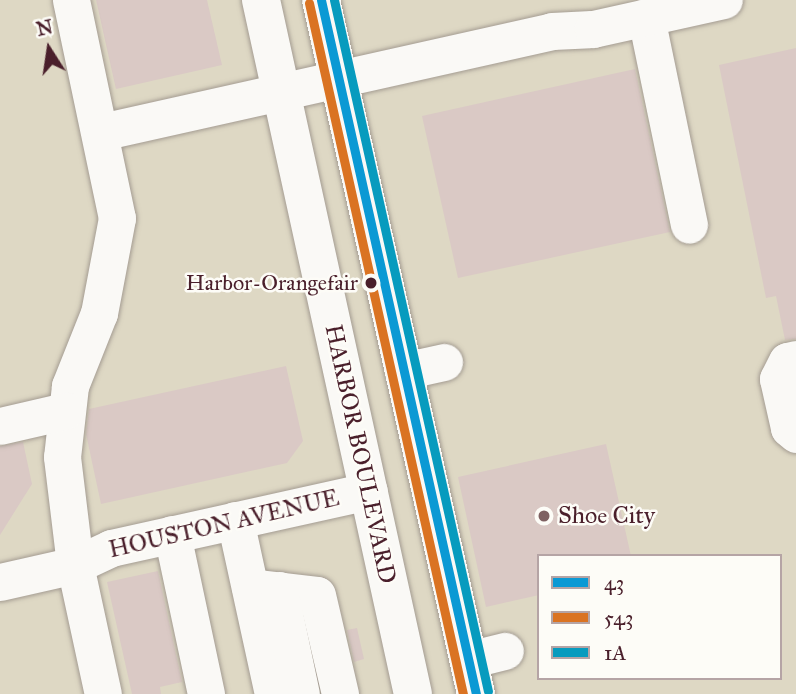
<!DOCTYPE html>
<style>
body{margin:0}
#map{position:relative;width:796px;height:694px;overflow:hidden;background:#ded8c4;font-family:"IM FELL Great Primer",serif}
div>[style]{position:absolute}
.building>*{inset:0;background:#dac9c5}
.roads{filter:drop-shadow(0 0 2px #a49c92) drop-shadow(0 0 2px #a49c92)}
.minor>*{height:37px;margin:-18.5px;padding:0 18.5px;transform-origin:18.5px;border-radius:18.5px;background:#faf9f6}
.major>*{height:38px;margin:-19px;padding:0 19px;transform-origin:19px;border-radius:19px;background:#faf9f6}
.bus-1>*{height:9px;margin:-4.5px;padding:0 4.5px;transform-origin:4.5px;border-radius:4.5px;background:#0b99d4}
.bus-2>*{height:9px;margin:-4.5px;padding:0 4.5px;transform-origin:4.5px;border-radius:4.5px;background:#da7322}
.bus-3>*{height:9px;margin:-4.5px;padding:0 4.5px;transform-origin:4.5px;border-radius:4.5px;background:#079bbe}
.dots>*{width:19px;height:19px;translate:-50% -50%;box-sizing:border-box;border:4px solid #fdfcf7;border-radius:50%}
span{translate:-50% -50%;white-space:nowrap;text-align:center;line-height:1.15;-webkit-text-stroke:5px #fdfcf7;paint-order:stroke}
.bus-label{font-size:22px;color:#4a1f2b}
.right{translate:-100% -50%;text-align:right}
.street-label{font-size:24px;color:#4a1f2b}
.poi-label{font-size:24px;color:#4a1f2b}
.left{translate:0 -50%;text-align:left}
.legend{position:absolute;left:537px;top:554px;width:245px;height:126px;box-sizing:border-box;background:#fdfcf7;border:2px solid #b5a4a5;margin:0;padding:9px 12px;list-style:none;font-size:21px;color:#4a1f2b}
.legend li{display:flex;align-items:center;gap:14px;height:35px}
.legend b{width:35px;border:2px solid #b5a4a5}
.north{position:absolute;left:14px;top:14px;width:70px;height:70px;-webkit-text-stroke:5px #fdfcf7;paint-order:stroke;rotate:348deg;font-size:19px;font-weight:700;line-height:28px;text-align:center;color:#4a1f2b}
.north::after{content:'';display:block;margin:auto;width:24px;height:32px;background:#4a1f2b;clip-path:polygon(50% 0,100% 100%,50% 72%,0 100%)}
</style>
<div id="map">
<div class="building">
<div style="clip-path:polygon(96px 0,207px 0,222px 65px,116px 89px)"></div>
<div style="clip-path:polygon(796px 48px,796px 339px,785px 340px,776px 296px,766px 298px,719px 65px)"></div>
<div style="clip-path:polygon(635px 69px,670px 232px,458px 278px,422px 116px)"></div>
<div style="clip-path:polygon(286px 366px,303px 441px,287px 463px,101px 504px,86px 434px,89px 409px)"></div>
<div style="clip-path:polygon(23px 442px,32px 484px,0 535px,0 446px)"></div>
<div style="clip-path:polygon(606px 444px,631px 556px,539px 556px,539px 595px,486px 607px,458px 477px)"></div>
<div style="clip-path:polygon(158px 571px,182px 682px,160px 687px,161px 694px,132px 694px,107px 582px)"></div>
<div style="clip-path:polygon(357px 628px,364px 659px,354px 662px,347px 630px)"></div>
</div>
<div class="roads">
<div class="minor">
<div style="left:71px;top:0;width:223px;rotate:78.1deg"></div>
<div style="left:117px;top:218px;width:97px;rotate:100.7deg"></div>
<div style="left:99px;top:313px;width:79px;rotate:111.7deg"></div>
<div style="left:70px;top:386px;width:71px;rotate:96.4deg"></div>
<div style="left:62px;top:457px;width:109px;rotate:83.1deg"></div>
<div style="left:75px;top:565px;width:132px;rotate:77.8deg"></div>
<div style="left:646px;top:17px;width:212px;rotate:78.3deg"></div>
<div style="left:101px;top:132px;width:462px;rotate:-12.6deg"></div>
<div style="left:552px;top:31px;width:41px;rotate:-2.8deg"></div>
<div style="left:593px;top:29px;width:134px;rotate:-12.5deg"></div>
<div style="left:796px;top:359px;width:9px;rotate:167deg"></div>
<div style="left:787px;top:361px;width:20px;rotate:117deg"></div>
<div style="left:778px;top:379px;width:50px;rotate:77.3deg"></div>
<div style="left:789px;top:428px;width:9px;rotate:41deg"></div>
<div style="left:403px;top:371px;width:42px;rotate:-12.4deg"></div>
<div style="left:0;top:426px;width:67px;rotate:-13deg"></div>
<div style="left:235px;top:520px;width:178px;rotate:77.7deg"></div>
<div style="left:172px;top:534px;width:164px;rotate:78deg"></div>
<div style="left:0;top:582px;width:77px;rotate:-12.8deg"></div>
<div style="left:75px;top:565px;width:40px;rotate:-25deg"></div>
<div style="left:111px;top:548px;width:264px;rotate:-12.5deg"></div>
<div style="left:250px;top:587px;width:67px;rotate:6.8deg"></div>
<div style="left:317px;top:595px;width:102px;rotate:76.9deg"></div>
<div style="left:279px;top:590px;width:106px;rotate:78.1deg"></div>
<div style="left:468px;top:660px;width:38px;rotate:-14deg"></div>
</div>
<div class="major">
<div style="left:261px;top:0;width:710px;rotate:77.65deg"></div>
<div style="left:321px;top:0;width:711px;rotate:77.41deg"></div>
</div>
</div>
<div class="bus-1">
<div style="left:321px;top:0;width:711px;rotate:77.41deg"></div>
</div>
<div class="bus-2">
<div style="left:309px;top:3px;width:708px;rotate:77.44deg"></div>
</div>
<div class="bus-3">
<div style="left:334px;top:0;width:708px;rotate:77.44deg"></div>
</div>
<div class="dots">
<div style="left:371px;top:283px;background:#4a1f2b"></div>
<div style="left:544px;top:516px;background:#7e6061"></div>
</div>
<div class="bus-label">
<span class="right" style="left:358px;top:283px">Harbor-Orangefair</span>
</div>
<div class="street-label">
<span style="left:360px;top:454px;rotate:78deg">HARBOR BOULEVARD</span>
<span style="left:224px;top:524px;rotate:-13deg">HOUSTON AVENUE</span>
</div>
<div class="poi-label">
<span class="left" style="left:558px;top:516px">Shoe City</span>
</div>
<ul class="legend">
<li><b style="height:9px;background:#0b99d4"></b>43</li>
<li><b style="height:9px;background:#da7322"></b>543</li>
<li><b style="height:9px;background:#079bbe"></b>1A</li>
</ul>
<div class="north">N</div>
</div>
